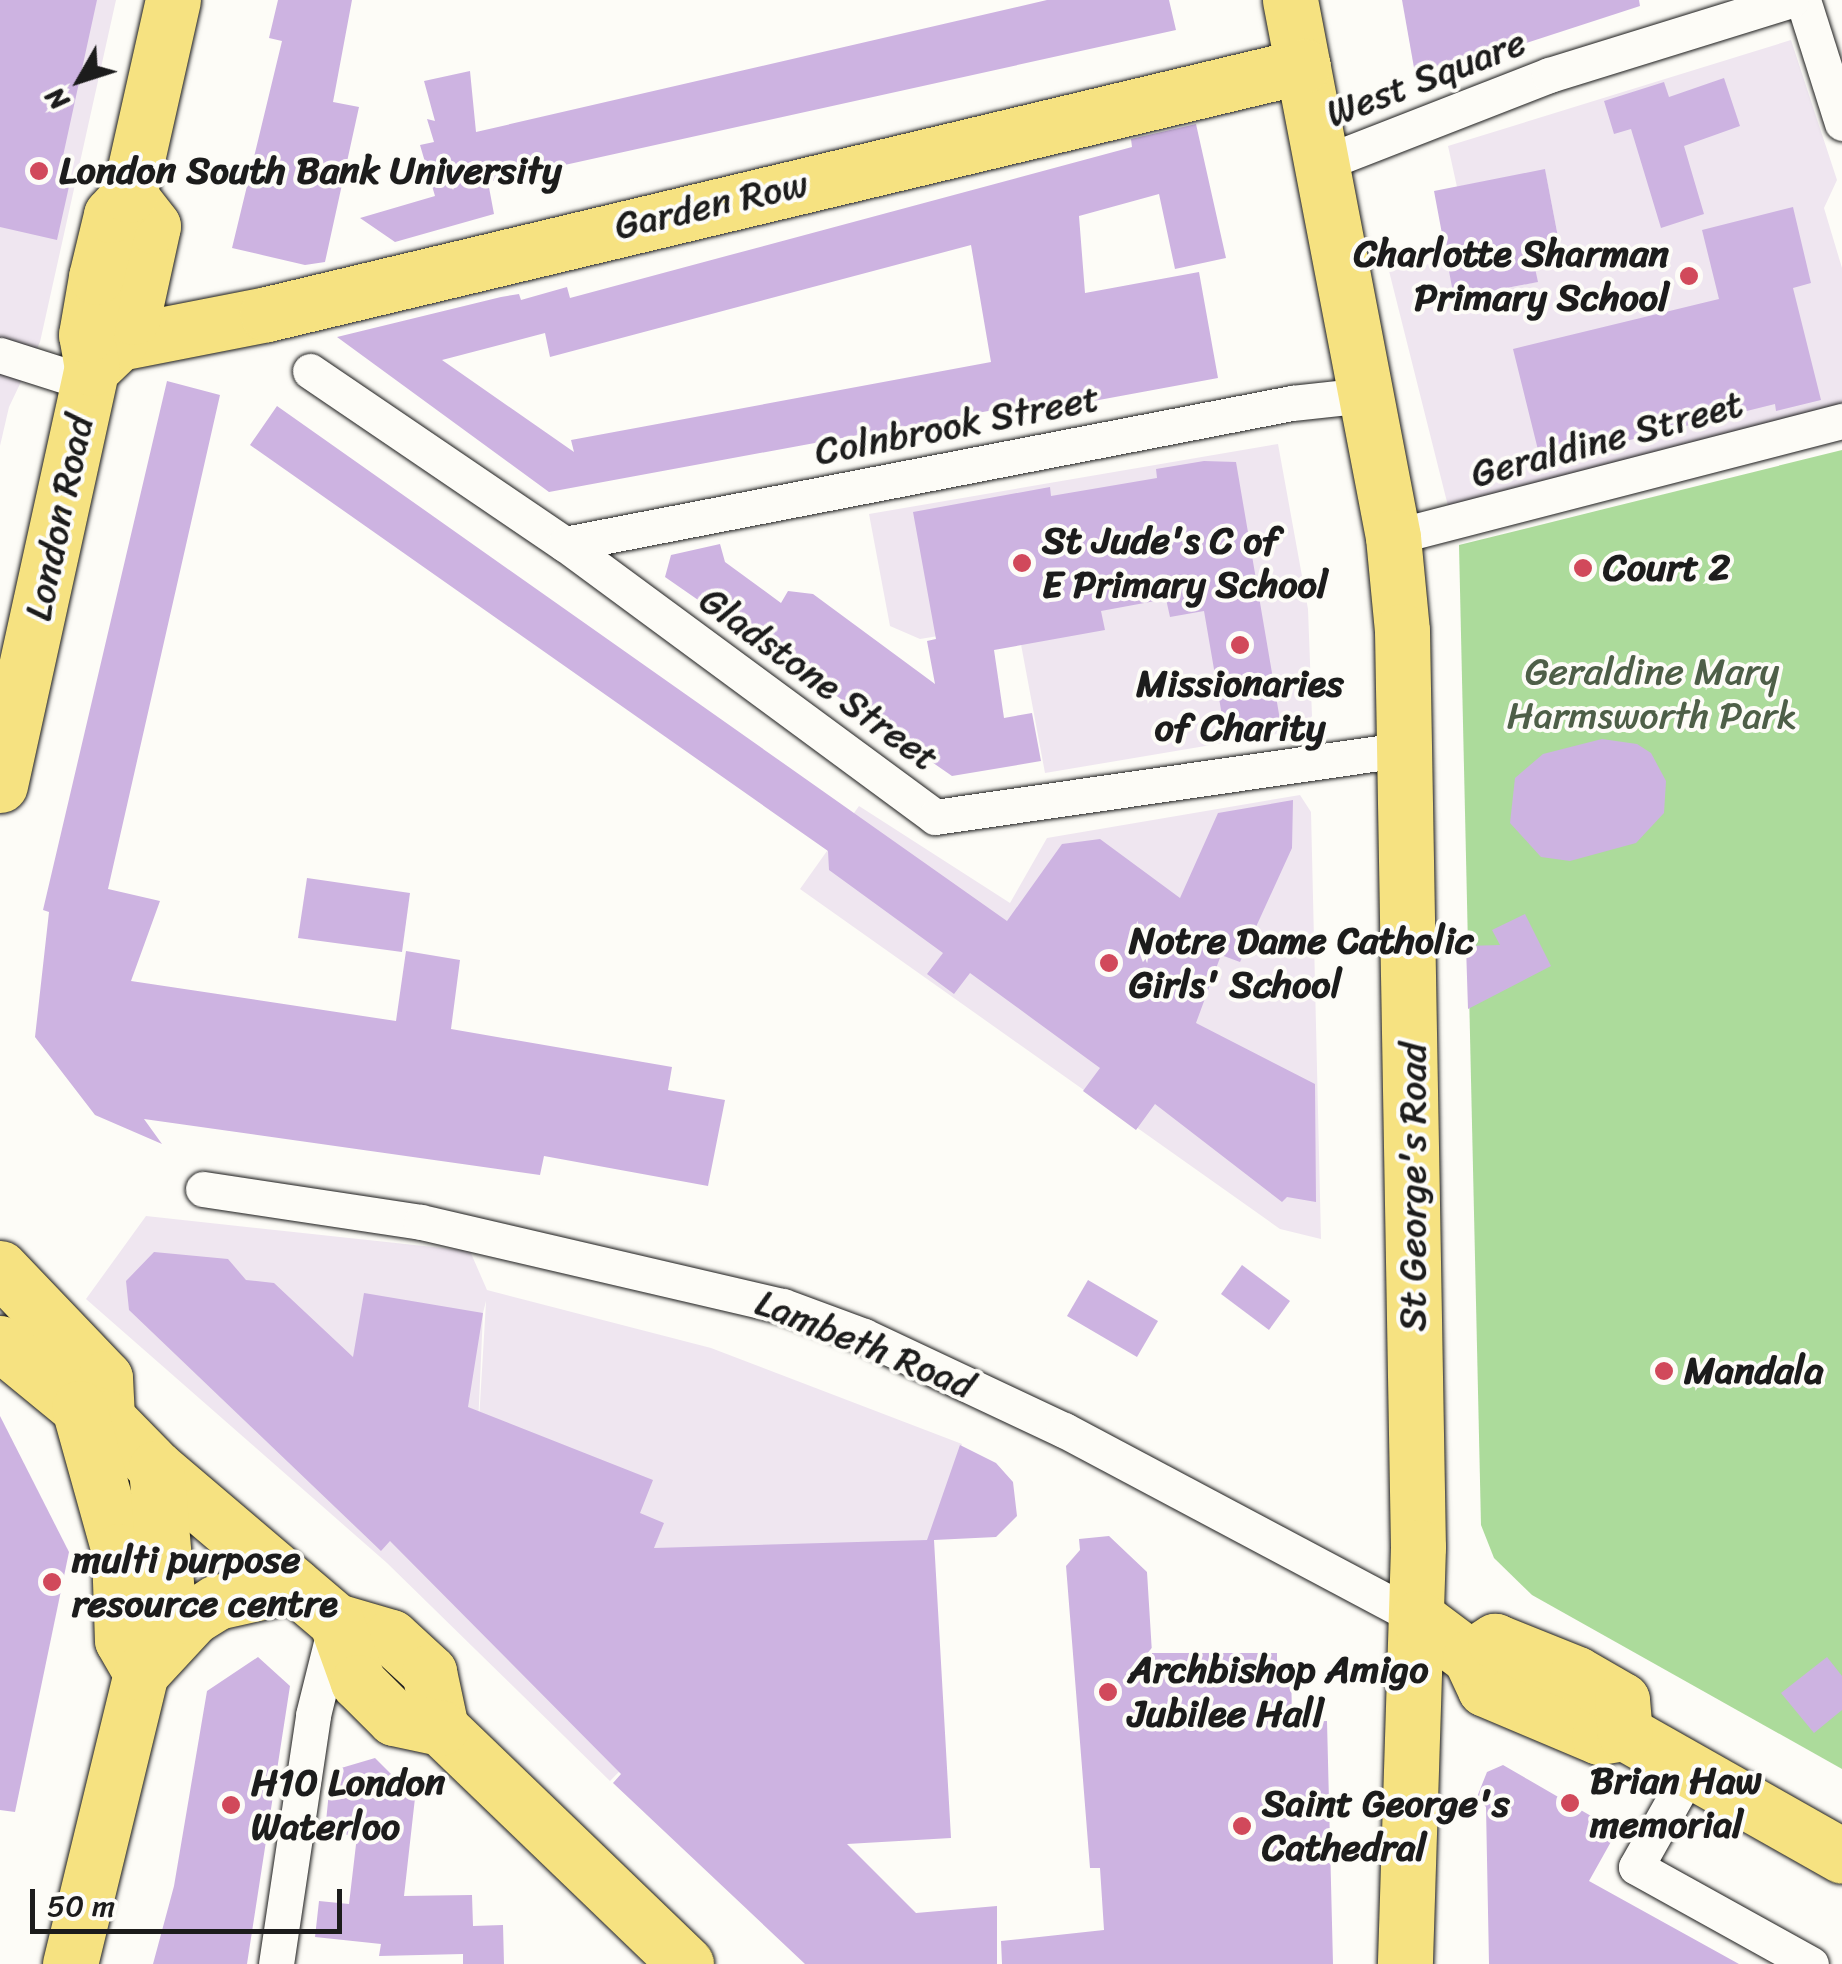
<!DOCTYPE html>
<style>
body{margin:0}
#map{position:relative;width:1842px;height:1964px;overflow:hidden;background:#fdfcf7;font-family:Sriracha,sans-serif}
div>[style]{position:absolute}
.built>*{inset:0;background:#efe6f0}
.green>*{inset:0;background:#acdb9b}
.building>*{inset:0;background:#cdb3e1}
.roads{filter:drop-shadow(0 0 2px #1c1c1c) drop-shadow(0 0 2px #1c1c1c)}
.minor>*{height:35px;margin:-17.5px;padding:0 17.5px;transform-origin:17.5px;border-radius:17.5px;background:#fdfcf7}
.primary>*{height:55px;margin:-27.5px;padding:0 27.5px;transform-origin:27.5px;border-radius:27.5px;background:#f6e281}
.dots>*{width:28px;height:28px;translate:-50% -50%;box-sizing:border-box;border:5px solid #fdfcf7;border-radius:50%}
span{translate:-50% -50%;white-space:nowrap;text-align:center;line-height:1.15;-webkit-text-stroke:8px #fdfcf7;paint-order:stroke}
.street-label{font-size:38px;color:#1c1c1c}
.poi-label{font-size:38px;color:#1c1c1c;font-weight:700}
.left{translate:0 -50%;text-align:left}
.right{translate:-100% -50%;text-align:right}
.park-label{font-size:38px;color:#4e5f48}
.north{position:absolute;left:30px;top:30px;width:100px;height:100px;-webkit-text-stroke:8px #fdfcf7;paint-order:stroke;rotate:231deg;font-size:28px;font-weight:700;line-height:40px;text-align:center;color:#1c1c1c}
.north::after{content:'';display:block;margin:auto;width:35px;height:45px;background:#1c1c1c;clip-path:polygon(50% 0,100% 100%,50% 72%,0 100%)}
.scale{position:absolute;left:30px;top:1889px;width:312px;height:45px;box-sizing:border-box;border:5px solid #1c1c1c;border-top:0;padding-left:12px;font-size:30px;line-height:35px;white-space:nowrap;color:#1c1c1c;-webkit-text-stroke:8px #fdfcf7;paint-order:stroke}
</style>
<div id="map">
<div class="built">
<div style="clip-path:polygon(0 0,116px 0,40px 342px,9px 407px,0 446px)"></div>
<div style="clip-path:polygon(1791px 40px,1837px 180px,1824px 208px,1842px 268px,1842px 411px,1448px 506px,1389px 271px,1447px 261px,1455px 298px,1537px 282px,1530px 245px,1558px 237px,1545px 170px,1457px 187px,1448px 146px)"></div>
<div style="clip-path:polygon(1278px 444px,1308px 609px,1312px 716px,1301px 730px,1045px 773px,1017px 623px,920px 639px,890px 626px,869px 514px)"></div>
<div style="clip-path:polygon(1300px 795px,1311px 812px,1321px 1239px,1280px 1229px,800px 889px,859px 806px,1010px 903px,1047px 838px)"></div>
<div style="clip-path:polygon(evenodd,146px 1216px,470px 1251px,487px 1290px,711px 1348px,962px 1444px,935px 1518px,934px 1540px,841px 1545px,610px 1781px,387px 1563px,86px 1299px,146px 1216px,486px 1301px,486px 1302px,476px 1471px,483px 1313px,486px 1301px)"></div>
</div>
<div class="green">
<div style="clip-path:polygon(1842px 450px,1842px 1769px,1532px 1595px,1494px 1558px,1481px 1525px,1459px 545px)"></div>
</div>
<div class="building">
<div style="clip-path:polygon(0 0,97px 0,58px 179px,70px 182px,57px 240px,0 227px)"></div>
<div style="clip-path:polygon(278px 0,352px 0,333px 102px,359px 107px,325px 262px,305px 265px,232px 248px,282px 41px,269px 38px)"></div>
<div style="clip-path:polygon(1047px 0,1169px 0,1176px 30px,488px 182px,494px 214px,395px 242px,360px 218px,435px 196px,420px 145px,434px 142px,427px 119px,435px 121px,424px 81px,470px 71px,476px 132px)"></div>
<div style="clip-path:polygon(1402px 0,1639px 0,1640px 6px,1416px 79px)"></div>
<div style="clip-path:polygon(1724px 78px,1740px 126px,1684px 146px,1704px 214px,1661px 228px,1631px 129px,1614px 134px,1604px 101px,1664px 82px,1669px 97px)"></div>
<div style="clip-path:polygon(evenodd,1196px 124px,1226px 258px,1175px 269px,1159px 194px,1079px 216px,1085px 293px,1199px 272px,1218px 378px,1061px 407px,1059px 398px,549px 492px,337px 337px,501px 297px,519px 294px,521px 300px,567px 287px,570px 298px,1132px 147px,1131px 139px,1196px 124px,971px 245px,991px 362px,571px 440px,574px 452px,442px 360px,545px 333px,550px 357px,971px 245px)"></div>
<div style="clip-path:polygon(1545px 169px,1558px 237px,1530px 245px,1538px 282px,1454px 298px,1434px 191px)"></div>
<div style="clip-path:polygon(1793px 207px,1811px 283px,1793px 288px,1821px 400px,1776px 411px,1775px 404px,1541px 462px,1513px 349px,1719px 299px,1702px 230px)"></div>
<div style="clip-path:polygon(167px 381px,220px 395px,108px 889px,160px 901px,131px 981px,396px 1021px,406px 951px,460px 960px,451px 1029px,672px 1067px,668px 1090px,725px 1100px,708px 1186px,544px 1156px,540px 1175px,144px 1119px,162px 1144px,95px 1115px,35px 1037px,49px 912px,43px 910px)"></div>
<div style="clip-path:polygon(277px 406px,1007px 921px,1062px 844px,1100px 839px,1180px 898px,1218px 813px,1293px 800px,1292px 848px,1240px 962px,1221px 955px,1196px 1023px,1315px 1084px,1316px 1202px,1287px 1197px,1282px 1202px,1155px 1104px,1136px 1130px,1083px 1091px,1100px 1068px,970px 973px,954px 994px,927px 974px,943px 953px,829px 870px,828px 851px,250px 445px)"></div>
<div style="clip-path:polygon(1204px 461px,1236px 462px,1280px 720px,1272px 722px,1273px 731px,1226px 739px,1204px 611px,1170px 617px,1166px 599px,1101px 611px,1105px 630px,994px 650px,1004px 718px,1032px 713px,1041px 761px,952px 776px,665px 577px,671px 555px,720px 544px,725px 562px,781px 603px,788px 591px,813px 594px,935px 684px,927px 641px,936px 639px,913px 512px,1050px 487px,1051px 496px,1157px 478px,1156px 469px)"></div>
<div style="clip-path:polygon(1602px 739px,1637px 744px,1651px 753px,1666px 781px,1664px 813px,1636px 843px,1570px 861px,1541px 857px,1510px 823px,1515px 778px,1543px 754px)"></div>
<div style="clip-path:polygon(307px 878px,410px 893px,402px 952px,298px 938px)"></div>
<div style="clip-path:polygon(1525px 914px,1551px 966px,1468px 1009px,1466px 946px,1500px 945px,1492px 930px)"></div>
<div style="clip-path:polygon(154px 1252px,228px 1259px,246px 1280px,274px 1283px,353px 1357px,364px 1293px,483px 1313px,468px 1407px,653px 1480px,640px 1513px,664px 1523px,654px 1548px,927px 1540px,960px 1445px,996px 1463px,1013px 1482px,1017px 1516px,996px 1537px,934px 1540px,951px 1838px,847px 1844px,916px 1913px,997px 1906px,997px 1964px,805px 1964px,613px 1783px,621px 1774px,390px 1541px,381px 1551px,129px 1310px,126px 1281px)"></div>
<div style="clip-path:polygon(1242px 1265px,1290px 1301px,1269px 1330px,1221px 1294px)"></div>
<div style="clip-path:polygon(1088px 1280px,1158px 1321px,1137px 1357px,1067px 1316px)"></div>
<div style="clip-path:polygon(0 1416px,69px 1552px,15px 1812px,0 1810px)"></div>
<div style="clip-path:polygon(1109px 1536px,1147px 1572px,1152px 1653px,1277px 1653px,1277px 1662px,1291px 1661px,1292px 1722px,1327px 1721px,1333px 1964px,1002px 1964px,1001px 1941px,1104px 1930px,1100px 1868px,1090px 1868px,1066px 1566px,1080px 1550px,1079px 1539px)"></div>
<div style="clip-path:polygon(258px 1657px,290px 1686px,247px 1964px,153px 1964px,174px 1886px,207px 1691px)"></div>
<div style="clip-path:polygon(1827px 1657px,1842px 1676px,1842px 1710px,1814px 1733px,1781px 1693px)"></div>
<div style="clip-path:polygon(375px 1758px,415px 1798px,404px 1896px,472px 1895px,473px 1926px,503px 1925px,504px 1964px,463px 1964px,463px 1954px,379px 1956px,381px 1944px,315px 1937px,319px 1901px,349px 1904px,357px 1836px,325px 1832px,331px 1771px)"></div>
<div style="clip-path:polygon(1503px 1765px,1617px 1831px,1589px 1881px,1739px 1964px,1489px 1964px,1486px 1807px,1477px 1797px,1487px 1772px)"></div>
</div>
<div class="roads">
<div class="minor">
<div style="left:1803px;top:0;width:129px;rotate:72.4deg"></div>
<div style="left:1321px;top:164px;width:245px;rotate:-21.3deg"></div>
<div style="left:1549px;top:75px;width:253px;rotate:-17.2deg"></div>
<div style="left:0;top:355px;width:92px;rotate:17.7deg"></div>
<div style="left:310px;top:371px;width:308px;rotate:34.2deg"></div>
<div style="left:565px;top:544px;width:460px;rotate:36.4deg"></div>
<div style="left:935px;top:817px;width:478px;rotate:-8.2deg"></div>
<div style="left:1393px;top:537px;width:464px;rotate:-14.5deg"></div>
<div style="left:565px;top:544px;width:741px;rotate:-10.98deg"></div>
<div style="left:1292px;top:403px;width:74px;rotate:-6.2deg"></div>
<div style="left:203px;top:1189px;width:220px;rotate:8.6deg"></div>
<div style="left:421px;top:1222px;width:372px;rotate:13.1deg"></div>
<div style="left:783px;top:1306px;width:86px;rotate:20.3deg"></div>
<div style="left:864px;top:1336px;width:221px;rotate:25.2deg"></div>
<div style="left:1064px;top:1430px;width:401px;rotate:28deg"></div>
<div style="left:1690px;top:1771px;width:110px;rotate:119.4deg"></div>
<div style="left:1636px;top:1867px;width:200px;rotate:29deg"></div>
<div style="left:276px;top:1964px;width:252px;rotate:-81.5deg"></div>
<div style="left:313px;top:1715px;width:91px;rotate:-76deg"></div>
</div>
<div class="primary">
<div style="left:1290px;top:0;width:547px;rotate:79.14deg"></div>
<div style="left:1393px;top:537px;width:94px;rotate:84.5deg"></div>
<div style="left:1402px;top:631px;width:916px;rotate:89deg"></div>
<div style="left:1418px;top:1547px;width:417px;rotate:91.8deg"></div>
<div style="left:119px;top:343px;width:151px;rotate:-11.1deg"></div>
<div style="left:267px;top:314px;width:1065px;rotate:-13.46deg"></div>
<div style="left:98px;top:363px;width:29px;rotate:-44deg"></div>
<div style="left:119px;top:343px;width:30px;rotate:-62deg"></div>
<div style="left:133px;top:317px;width:93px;rotate:-77.6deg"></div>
<div style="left:153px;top:226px;width:39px;rotate:-128deg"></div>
<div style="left:0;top:785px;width:427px;rotate:-77.6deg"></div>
<div style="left:92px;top:368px;width:34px;rotate:-100deg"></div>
<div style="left:86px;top:335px;width:59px;rotate:-80.2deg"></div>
<div style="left:96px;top:277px;width:64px;rotate:-76.4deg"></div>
<div style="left:111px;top:215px;width:27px;rotate:-48deg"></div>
<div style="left:129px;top:195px;width:200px;rotate:-77.3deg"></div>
<div style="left:0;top:1268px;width:152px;rotate:46.3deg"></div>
<div style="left:105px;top:1378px;width:40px;rotate:87.1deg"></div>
<div style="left:0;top:1343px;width:102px;rotate:39.4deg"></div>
<div style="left:79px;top:1408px;width:30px;rotate:20deg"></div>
<div style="left:107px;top:1418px;width:70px;rotate:45.6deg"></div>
<div style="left:156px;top:1468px;width:236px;rotate:40.4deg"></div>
<div style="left:336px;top:1621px;width:57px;rotate:16.2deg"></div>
<div style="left:391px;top:1637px;width:52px;rotate:42.6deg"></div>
<div style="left:429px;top:1672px;width:57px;rotate:77.9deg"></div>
<div style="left:441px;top:1728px;width:340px;rotate:43.9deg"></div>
<div style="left:79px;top:1408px;width:148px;rotate:74.4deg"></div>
<div style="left:119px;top:1551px;width:89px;rotate:88.1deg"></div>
<div style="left:122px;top:1640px;width:38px;rotate:60deg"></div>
<div style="left:156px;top:1468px;width:172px;rotate:85deg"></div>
<div style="left:1418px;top:1618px;width:65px;rotate:36.9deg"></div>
<div style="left:1470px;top:1657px;width:35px;rotate:65deg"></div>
<div style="left:1485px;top:1689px;width:124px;rotate:22.8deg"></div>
<div style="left:1599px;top:1737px;width:26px;rotate:-9deg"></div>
<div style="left:1625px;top:1733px;width:249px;rotate:29.5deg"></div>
<div style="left:336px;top:1621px;width:65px;rotate:70.2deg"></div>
<div style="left:358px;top:1682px;width:51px;rotate:45deg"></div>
<div style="left:394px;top:1718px;width:48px;rotate:12deg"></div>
<div style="left:1470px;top:1657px;width:30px;rotate:-33deg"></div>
<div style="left:1495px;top:1641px;width:88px;rotate:21.9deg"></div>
<div style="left:1577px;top:1674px;width:52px;rotate:30deg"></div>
<div style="left:1622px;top:1700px;width:33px;rotate:85deg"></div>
<div style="left:70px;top:1964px;width:300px;rotate:-76.3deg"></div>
<div style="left:141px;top:1673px;width:76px;rotate:-47.1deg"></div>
<div style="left:193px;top:1617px;width:28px;rotate:-32deg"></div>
<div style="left:217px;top:1602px;width:78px;rotate:-12.6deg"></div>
</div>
</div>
<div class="dots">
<div style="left:39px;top:171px;background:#d1495b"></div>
<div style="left:1689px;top:276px;background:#d1495b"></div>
<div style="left:1022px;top:563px;background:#d1495b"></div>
<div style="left:1583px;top:568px;background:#d1495b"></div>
<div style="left:1240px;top:645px;background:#d1495b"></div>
<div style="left:1109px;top:963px;background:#d1495b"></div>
<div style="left:1664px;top:1371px;background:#d1495b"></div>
<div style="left:52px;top:1582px;background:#d1495b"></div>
<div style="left:1108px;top:1692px;background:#d1495b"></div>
<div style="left:1570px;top:1803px;background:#d1495b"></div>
<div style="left:231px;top:1805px;background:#d1495b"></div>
<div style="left:1242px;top:1826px;background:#d1495b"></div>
</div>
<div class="street-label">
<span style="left:1426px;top:78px;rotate:-21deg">West Square</span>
<span style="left:711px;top:205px;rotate:-13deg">Garden Row</span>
<span style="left:957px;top:425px;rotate:-11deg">Colnbrook Street</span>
<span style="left:1607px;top:439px;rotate:-15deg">Geraldine Street</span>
<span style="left:59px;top:518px;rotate:-78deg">London Road</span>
<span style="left:819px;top:679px;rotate:36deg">Gladstone Street</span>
<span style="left:1413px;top:1187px;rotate:-90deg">St George's Road</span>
<span style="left:865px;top:1344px;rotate:22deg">Lambeth Road</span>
</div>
<div class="poi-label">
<span class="left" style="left:59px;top:171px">London South Bank University</span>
<span class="right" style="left:1669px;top:276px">Charlotte Sharman<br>Primary School</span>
<span class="left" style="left:1042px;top:563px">St Jude's C of<br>E Primary School</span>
<span class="left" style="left:1603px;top:568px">Court 2</span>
<span style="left:1240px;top:706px">Missionaries<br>of Charity</span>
<span class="left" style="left:1129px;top:963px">Notre Dame Catholic<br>Girls' School</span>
<span class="left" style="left:1684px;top:1371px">Mandala</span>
<span class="left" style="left:72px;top:1582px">multi purpose<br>resource centre</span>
<span class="left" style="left:1128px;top:1692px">Archbishop Amigo<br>Jubilee Hall</span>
<span class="left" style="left:1590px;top:1803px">Brian Haw<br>memorial</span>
<span class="left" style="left:251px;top:1805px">H10 London<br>Waterloo</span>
<span class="left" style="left:1262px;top:1826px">Saint George's<br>Cathedral</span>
</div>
<div class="park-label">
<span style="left:1652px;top:694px">Geraldine Mary<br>Harmsworth Park</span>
</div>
<div class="north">N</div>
<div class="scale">50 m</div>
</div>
